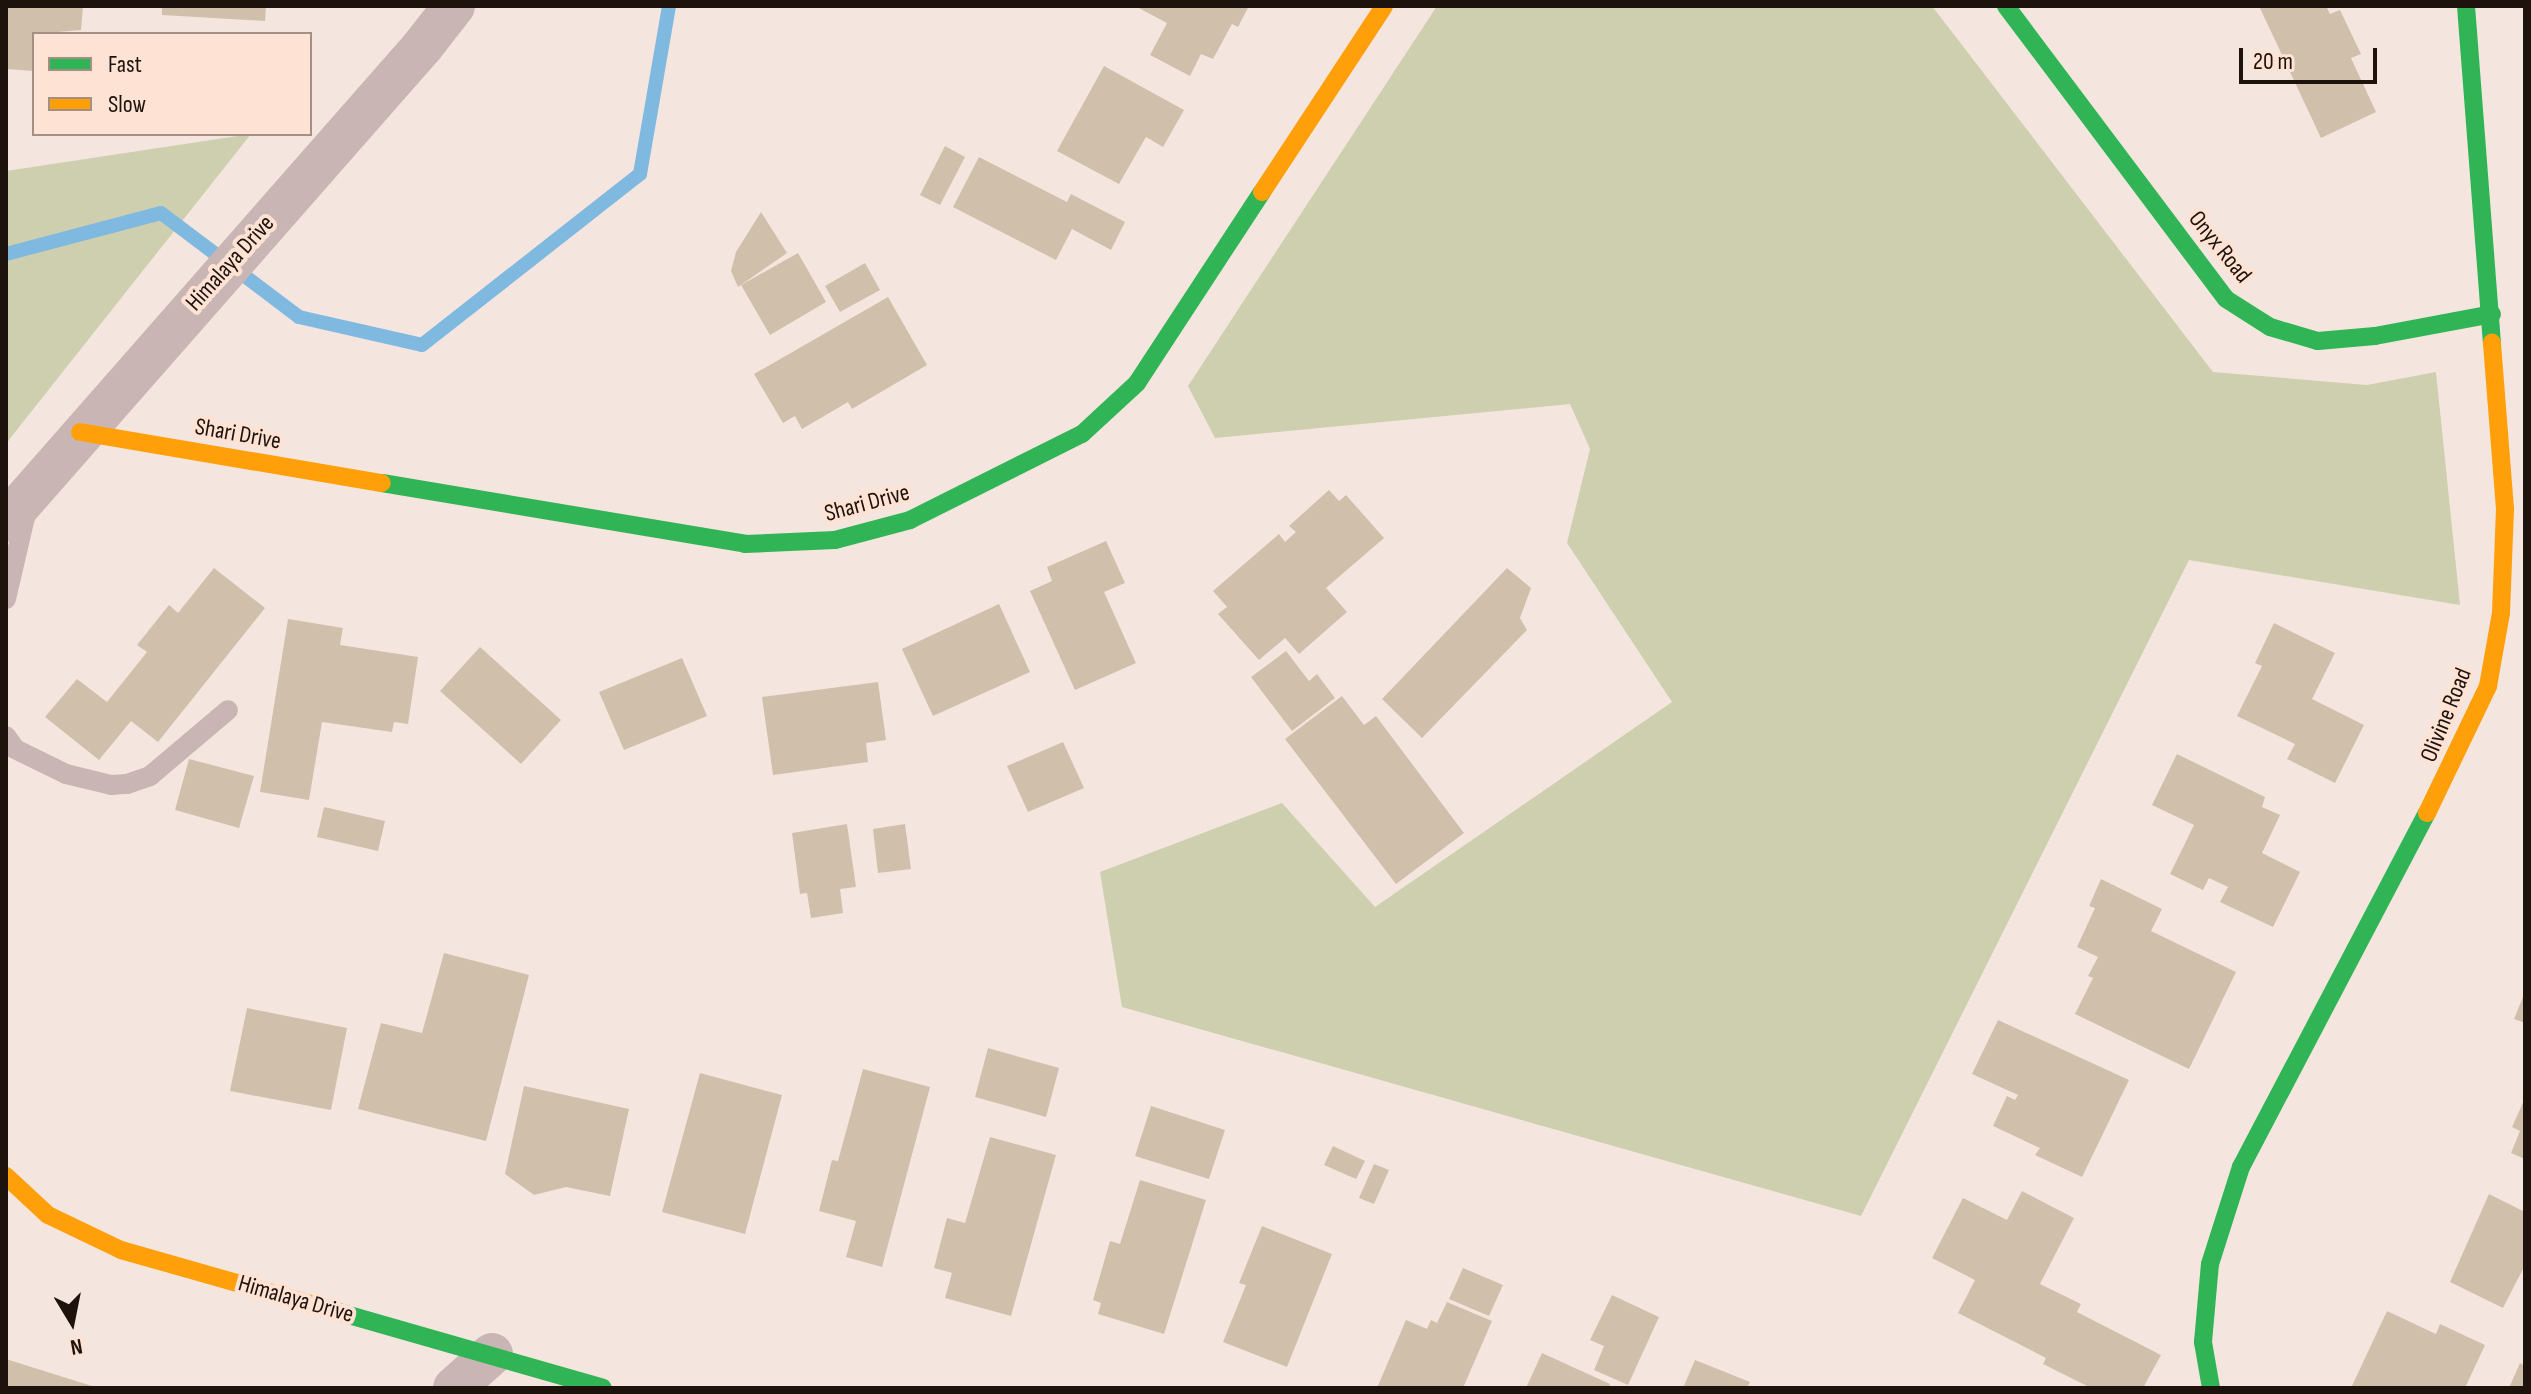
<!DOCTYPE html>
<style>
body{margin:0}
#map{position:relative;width:2531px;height:1394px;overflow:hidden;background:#f4e6de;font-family:"Sofia Sans Condensed",sans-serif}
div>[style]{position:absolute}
.green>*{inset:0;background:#cdcfae}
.stream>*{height:14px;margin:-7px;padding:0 7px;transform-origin:7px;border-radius:7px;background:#80b9e0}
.building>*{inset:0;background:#d0c0ab}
.lane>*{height:20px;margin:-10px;padding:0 10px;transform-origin:10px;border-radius:10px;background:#cab5b5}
.street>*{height:42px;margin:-21px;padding:0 21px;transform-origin:21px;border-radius:21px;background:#cab5b5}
.fast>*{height:18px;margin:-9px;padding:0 9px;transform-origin:9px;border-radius:9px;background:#30b455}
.slow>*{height:18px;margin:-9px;padding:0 9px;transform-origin:9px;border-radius:9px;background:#ff9f0a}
span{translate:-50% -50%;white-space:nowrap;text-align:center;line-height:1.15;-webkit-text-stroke:8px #fee2d4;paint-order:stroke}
.street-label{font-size:24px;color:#1e120c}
.frame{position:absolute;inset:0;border:8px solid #1e120c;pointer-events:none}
.legend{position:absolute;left:32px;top:32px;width:280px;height:104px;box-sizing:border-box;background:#fee2d4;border:2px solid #a48f84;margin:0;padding:10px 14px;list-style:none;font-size:24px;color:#1e120c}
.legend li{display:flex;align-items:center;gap:16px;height:40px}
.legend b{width:40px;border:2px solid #a48f84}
.north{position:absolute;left:32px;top:1282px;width:80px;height:80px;-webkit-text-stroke:6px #fee2d4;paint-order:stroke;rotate:170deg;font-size:22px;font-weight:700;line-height:32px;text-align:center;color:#1e120c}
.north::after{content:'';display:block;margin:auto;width:28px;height:36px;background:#1e120c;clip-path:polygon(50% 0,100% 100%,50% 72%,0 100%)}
.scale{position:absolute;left:2239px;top:48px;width:138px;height:36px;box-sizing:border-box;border:4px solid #1e120c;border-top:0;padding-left:10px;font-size:24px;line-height:28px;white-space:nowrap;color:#1e120c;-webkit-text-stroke:6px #fee2d4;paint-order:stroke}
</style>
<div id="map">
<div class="green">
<div style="clip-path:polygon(1437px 6px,1932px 6px,2213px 372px,2367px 385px,2436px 372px,2460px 605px,2189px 560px,1861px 1216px,1122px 1007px,1100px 872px,1282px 803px,1375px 907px,1672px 702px,1567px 543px,1590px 449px,1570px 404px,1215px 438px,1188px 386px)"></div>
<div style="clip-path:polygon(251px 134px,12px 436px,6px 444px,6px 171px)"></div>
</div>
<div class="stream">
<div style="left:6px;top:254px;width:160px;rotate:-14.8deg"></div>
<div style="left:161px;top:213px;width:173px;rotate:37deg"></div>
<div style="left:299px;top:317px;width:126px;rotate:12.8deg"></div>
<div style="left:422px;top:345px;width:277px;rotate:-38.1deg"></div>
<div style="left:640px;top:174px;width:170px;rotate:-80.2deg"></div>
</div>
<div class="building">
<div style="clip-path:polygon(6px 6px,83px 6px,81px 30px,34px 34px,34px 71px,6px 69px)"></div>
<div style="clip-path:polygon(162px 6px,266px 6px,265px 21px,162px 15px)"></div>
<div style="clip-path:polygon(1135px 6px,1249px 6px,1238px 27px,1232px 24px,1213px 59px,1201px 54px,1190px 76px,1150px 55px,1167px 23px)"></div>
<div style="clip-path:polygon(2259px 6px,2326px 6px,2330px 14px,2340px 10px,2361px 54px,2351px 58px,2376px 112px,2321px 138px)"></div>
<div style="clip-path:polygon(1104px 66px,1184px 110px,1163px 147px,1146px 137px,1119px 184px,1057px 151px)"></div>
<div style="clip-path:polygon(945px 146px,965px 157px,940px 205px,920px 195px)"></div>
<div style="clip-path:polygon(979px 157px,1067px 202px,1071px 194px,1125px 222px,1111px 250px,1072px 229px,1056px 260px,953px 207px)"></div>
<div style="clip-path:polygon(761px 212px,787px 253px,738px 287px,731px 271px,736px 252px)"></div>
<div style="clip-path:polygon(798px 253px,826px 302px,770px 335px,741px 285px)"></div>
<div style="clip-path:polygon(865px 263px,880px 290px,840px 312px,825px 286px)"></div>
<div style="clip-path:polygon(888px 297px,927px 365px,852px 409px,848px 402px,802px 429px,795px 416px,783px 423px,754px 374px)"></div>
<div style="clip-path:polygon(1329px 490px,1339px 501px,1346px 495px,1384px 538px,1326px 588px,1347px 612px,1299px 654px,1285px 638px,1259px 660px,1218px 614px,1227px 607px,1213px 591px,1279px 534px,1285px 542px,1296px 532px,1289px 526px)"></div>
<div style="clip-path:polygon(1106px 541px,1125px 583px,1104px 592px,1136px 663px,1075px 690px,1030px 591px,1052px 581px,1047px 567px)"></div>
<div style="clip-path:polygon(214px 568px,265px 608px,158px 742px,131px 721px,99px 760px,45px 717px,77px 679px,107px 702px,147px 652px,137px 645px,169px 605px,178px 613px)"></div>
<div style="clip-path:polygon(1507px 568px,1531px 588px,1520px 618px,1527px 630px,1422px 738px,1382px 699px)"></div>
<div style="clip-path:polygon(999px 604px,1030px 672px,933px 716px,902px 649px)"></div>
<div style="clip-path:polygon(288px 619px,343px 628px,340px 645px,418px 657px,408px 724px,394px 722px,392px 732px,322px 722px,309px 800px,260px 792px)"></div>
<div style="clip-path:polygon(2274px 623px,2335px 653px,2312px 699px,2364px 725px,2335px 783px,2287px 759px,2295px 744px,2237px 716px,2262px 666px,2255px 663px)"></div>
<div style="clip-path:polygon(480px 647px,561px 720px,521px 764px,440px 691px)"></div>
<div style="clip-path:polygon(1286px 651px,1309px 681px,1317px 674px,1335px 698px,1292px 731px,1251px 677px)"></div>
<div style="clip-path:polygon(682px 658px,707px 716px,624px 750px,599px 692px)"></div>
<div style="clip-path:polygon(878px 682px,886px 740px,866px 743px,868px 762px,773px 775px,762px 697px)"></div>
<div style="clip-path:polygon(1342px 696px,1364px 725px,1376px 716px,1464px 833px,1396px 884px,1285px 739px)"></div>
<div style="clip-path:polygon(1063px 742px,1084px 788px,1028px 812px,1007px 766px)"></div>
<div style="clip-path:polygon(2177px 754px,2265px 797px,2262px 807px,2280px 815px,2262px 853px,2300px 872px,2273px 927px,2220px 902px,2228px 887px,2209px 878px,2203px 890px,2170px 874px,2194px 825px,2152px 805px)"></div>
<div style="clip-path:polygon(189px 759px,254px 776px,239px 828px,175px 810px)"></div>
<div style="clip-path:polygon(324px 807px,385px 821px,378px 851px,317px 837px)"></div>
<div style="clip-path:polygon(847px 824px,856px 887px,840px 889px,843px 913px,811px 918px,807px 893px,800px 894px,792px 833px)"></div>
<div style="clip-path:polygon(905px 824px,911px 869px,878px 873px,873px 829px)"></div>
<div style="clip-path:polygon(2101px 879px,2162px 909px,2151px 931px,2236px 972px,2189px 1069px,2075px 1014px,2093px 978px,2088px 976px,2098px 957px,2077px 947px,2095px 908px,2089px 906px)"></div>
<div style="clip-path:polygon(444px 953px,529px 975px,486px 1141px,358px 1109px,381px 1023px,422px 1033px)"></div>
<div style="clip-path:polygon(2525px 992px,2525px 1023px,2514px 1019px)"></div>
<div style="clip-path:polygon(247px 1008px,347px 1028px,331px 1110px,230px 1091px)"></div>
<div style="clip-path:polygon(1998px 1020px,2129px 1080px,2082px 1177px,2035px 1155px,2040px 1148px,1993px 1126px,2007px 1096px,2015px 1100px,2018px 1095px,1972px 1074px)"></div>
<div style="clip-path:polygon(988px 1048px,1059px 1068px,1046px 1117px,975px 1097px)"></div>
<div style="clip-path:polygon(863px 1069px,930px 1087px,882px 1267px,846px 1257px,856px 1221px,819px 1211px,832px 1160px,838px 1161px)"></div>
<div style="clip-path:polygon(700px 1073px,782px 1095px,745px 1234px,662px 1212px)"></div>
<div style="clip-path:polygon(524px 1086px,629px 1109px,610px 1196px,566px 1187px,534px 1195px,505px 1174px)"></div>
<div style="clip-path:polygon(2525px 1098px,2525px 1159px,2511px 1153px,2520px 1131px,2512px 1127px)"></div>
<div style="clip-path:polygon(1151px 1106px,1225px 1130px,1209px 1179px,1135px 1156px)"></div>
<div style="clip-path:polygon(990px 1137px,1056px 1155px,1011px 1316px,945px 1298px,952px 1273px,934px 1268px,947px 1218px,965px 1223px)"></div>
<div style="clip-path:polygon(1333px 1146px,1365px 1161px,1356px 1179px,1324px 1165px)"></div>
<div style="clip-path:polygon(1374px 1164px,1389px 1170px,1374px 1204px,1359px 1198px)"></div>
<div style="clip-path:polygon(1140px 1180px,1206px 1200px,1164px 1334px,1098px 1314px,1101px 1303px,1093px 1300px,1110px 1241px,1120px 1244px)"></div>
<div style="clip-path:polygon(2022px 1191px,2074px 1218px,2040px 1284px,2081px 1304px,2077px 1312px,2161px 1355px,2143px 1388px,2091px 1388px,2043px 1364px,2046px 1358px,1958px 1313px,1975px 1280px,1932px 1258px,1963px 1198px,2007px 1220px)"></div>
<div style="clip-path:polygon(2489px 1194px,2525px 1212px,2525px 1265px,2503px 1308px,2450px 1282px)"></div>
<div style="clip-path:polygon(1262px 1226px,1332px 1254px,1287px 1367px,1223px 1342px,1246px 1285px,1239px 1283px)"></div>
<div style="clip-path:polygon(1463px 1268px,1503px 1285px,1489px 1316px,1449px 1299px)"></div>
<div style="clip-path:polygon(1612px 1295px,1659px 1317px,1628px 1385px,1594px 1370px,1604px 1346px,1590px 1340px)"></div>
<div style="clip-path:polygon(1447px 1302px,1492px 1321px,1463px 1388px,1377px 1388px,1406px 1320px,1427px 1329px,1431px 1320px,1437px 1323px)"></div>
<div style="clip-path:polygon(2387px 1311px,2436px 1334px,2440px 1324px,2485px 1345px,2465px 1388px,2351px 1388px)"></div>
<div style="clip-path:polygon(1542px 1353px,1610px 1384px,1609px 1388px,1526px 1388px)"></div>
<div style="clip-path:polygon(6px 1359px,95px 1387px,95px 1388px,6px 1388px)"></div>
<div style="clip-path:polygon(1695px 1360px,1750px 1382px,1747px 1388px,1683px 1388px)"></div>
<div style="clip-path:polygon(2520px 1363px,2525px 1366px,2525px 1388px,2509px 1388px)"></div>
</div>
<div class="lane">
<div style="left:6px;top:599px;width:92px;rotate:-76.9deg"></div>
<div style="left:6px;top:736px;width:16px;rotate:55deg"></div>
<div style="left:15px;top:749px;width:57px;rotate:26.1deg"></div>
<div style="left:66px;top:774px;width:46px;rotate:13.7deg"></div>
<div style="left:111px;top:785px;width:16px;rotate:-4deg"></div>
<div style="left:127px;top:784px;width:24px;rotate:-19deg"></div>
<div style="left:150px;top:776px;width:102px;rotate:-40.2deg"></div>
</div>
<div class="street">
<div style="left:6px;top:521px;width:631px;rotate:-48.73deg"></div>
<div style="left:422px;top:47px;width:52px;rotate:-52deg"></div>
<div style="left:454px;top:1388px;width:51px;rotate:-41.8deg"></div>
</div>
<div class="fast">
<div style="left:2006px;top:6px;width:366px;rotate:53.1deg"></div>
<div style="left:2226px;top:299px;width:52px;rotate:32.5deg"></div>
<div style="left:2270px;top:327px;width:50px;rotate:16.3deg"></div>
<div style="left:2318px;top:341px;width:57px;rotate:-5deg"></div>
<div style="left:2375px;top:336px;width:119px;rotate:-10.6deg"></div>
<div style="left:2466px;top:6px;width:338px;rotate:85.6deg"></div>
<div style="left:382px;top:483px;width:368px;rotate:9.5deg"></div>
<div style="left:745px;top:544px;width:90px;rotate:-2.5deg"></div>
<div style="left:835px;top:540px;width:78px;rotate:-14.9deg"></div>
<div style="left:910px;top:520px;width:192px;rotate:-26.6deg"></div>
<div style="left:1082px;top:434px;width:75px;rotate:-42.8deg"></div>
<div style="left:1137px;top:383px;width:228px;rotate:-56.8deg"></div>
<div style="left:321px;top:1307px;width:293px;rotate:16deg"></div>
<div style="left:2211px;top:1388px;width:47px;rotate:-99.9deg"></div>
<div style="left:2203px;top:1342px;width:78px;rotate:-84.9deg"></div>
<div style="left:2210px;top:1264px;width:102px;rotate:-72.3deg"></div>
<div style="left:2241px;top:1167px;width:400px;rotate:-62.3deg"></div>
</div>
<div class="slow">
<div style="left:1262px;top:192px;width:222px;rotate:-56.7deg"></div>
<div style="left:80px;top:432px;width:306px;rotate:9.6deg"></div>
<div style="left:2427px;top:813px;width:141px;rotate:-64.3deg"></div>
<div style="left:2488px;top:686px;width:74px;rotate:-79.9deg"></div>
<div style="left:2501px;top:613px;width:104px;rotate:-87.8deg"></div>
<div style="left:2505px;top:509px;width:167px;rotate:-94.5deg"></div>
<div style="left:6px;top:1176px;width:57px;rotate:42.9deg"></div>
<div style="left:48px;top:1215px;width:81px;rotate:25.6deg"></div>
<div style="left:121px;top:1250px;width:208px;rotate:15.9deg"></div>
</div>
<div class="street-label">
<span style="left:2220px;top:247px;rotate:51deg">Onyx Road</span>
<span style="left:230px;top:263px;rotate:-48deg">Himalaya Drive</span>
<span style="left:238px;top:434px;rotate:10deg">Shari Drive</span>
<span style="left:867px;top:503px;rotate:-15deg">Shari Drive</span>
<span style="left:2446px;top:715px;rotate:-68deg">Olivine Road</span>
<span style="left:296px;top:1299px;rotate:16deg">Himalaya Drive</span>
</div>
<div class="frame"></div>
<ul class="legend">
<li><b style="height:10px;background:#30b455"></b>Fast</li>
<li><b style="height:10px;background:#ff9f0a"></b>Slow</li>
</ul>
<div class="north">N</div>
<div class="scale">20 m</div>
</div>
